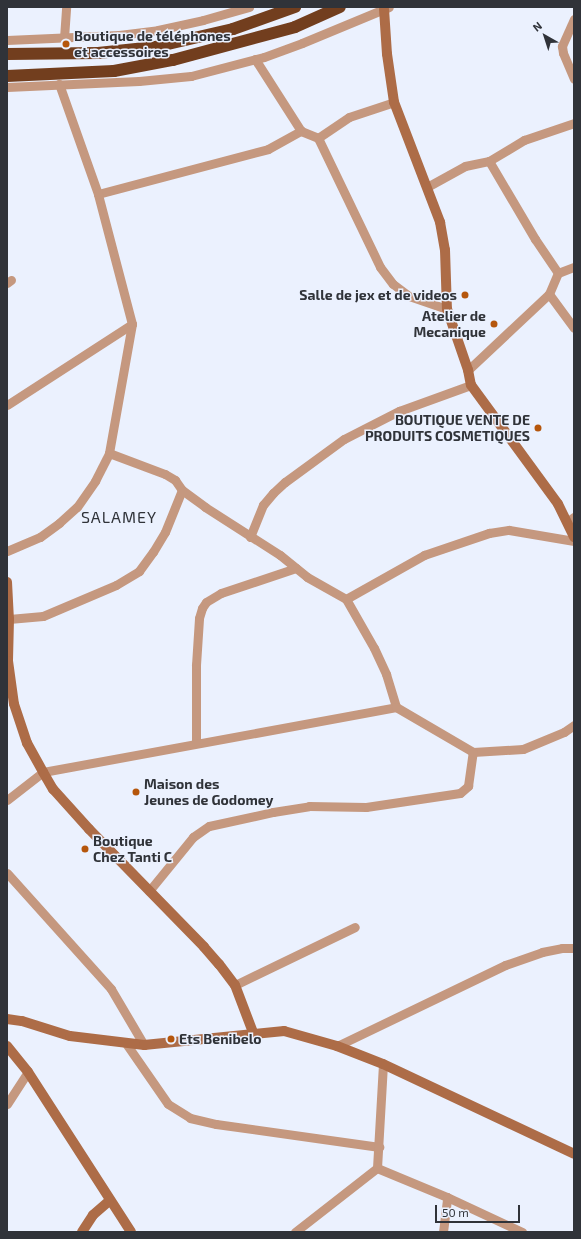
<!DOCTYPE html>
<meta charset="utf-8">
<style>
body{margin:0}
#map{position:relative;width:581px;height:1239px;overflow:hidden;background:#ebf1fe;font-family:"Exo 2",sans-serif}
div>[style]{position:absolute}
.street>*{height:9px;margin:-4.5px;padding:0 4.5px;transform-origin:4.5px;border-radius:4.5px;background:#c5987f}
.secondary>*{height:10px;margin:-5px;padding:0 5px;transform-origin:5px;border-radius:5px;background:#ad6c47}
.highway>*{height:12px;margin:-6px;padding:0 6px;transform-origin:6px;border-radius:6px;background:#723e1e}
.dots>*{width:11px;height:11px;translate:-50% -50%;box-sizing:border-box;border:2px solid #ebf1fe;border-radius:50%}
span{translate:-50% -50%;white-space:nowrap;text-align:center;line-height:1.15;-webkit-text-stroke:3px #ebf1fe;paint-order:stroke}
.poi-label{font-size:14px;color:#303339;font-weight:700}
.left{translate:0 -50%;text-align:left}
.right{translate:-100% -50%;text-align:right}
.quarter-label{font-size:16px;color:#303339;letter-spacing:1px}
.frame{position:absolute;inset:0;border:8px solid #303339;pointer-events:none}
.north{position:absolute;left:525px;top:16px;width:40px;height:40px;-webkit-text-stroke:3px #ebf1fe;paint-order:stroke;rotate:321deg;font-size:11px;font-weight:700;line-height:16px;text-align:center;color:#303339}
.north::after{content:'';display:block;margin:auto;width:14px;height:18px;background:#303339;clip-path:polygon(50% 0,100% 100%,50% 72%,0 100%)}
.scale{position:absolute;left:435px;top:1205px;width:85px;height:18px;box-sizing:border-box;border:2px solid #303339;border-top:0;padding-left:5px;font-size:12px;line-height:14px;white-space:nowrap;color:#303339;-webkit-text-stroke:3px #ebf1fe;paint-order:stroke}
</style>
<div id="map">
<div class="street">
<div style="left:574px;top:19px;width:30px;rotate:114deg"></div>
<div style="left:562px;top:46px;width:7px;rotate:82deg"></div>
<div style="left:563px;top:53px;width:28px;rotate:67deg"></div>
<div style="left:64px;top:38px;width:31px;rotate:-86deg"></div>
<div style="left:7px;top:40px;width:112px;rotate:-2.6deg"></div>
<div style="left:119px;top:35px;width:39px;rotate:-7deg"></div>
<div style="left:158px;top:30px;width:46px;rotate:-12.5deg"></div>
<div style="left:203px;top:20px;width:48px;rotate:-15.8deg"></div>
<div style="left:255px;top:59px;width:85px;rotate:57.4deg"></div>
<div style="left:7px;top:87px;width:132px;rotate:-2.6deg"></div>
<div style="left:139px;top:81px;width:52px;rotate:-5.5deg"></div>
<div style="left:191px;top:76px;width:75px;rotate:-14.6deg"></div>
<div style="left:264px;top:57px;width:40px;rotate:-20.2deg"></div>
<div style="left:302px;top:43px;width:94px;rotate:-22.5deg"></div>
<div style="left:318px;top:138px;width:143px;rotate:64.3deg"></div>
<div style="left:380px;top:267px;width:21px;rotate:53deg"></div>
<div style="left:393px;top:284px;width:20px;rotate:37deg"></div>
<div style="left:409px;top:296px;width:40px;rotate:18.9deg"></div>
<div style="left:489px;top:161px;width:91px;rotate:59.5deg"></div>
<div style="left:535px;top:239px;width:41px;rotate:55.9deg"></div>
<div style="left:427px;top:187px;width:43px;rotate:-28.9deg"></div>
<div style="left:465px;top:166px;width:25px;rotate:-12deg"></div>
<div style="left:489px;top:161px;width:41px;rotate:-31deg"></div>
<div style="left:524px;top:140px;width:53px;rotate:-18.8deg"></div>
<div style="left:98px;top:194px;width:176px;rotate:-14.8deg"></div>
<div style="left:268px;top:149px;width:38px;rotate:-29deg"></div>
<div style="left:301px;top:131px;width:18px;rotate:22deg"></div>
<div style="left:318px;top:138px;width:37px;rotate:-34deg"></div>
<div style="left:349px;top:117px;width:47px;rotate:-18.4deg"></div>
<div style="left:7px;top:283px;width:5px;rotate:-37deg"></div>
<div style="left:549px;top:294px;width:42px;rotate:53.7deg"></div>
<div style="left:468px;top:370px;width:111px;rotate:-43.2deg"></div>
<div style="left:549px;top:294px;width:23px;rotate:-67deg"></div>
<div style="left:558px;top:273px;width:17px;rotate:-21deg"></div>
<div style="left:7px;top:405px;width:149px;rotate:-32.9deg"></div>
<div style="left:109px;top:453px;width:60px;rotate:20.6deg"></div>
<div style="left:165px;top:474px;width:12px;rotate:31deg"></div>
<div style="left:175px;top:480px;width:12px;rotate:55deg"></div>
<div style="left:182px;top:490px;width:29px;rotate:36deg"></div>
<div style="left:205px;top:507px;width:89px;rotate:32.6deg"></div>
<div style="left:280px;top:555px;width:35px;rotate:39deg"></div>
<div style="left:307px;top:577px;width:45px;rotate:29.4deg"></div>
<div style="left:346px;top:599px;width:56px;rotate:60.3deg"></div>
<div style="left:374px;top:648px;width:29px;rotate:65deg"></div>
<div style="left:386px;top:674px;width:34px;rotate:73deg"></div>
<div style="left:567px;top:522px;width:9px;rotate:-36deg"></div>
<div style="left:250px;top:537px;width:35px;rotate:-68deg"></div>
<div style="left:263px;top:505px;width:16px;rotate:-50deg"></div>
<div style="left:273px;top:493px;width:16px;rotate:-43deg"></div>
<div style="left:285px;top:482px;width:73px;rotate:-36.1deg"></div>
<div style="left:344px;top:439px;width:62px;rotate:-27deg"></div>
<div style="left:399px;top:411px;width:77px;rotate:-19.9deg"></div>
<div style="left:7px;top:551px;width:36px;rotate:-23deg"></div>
<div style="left:40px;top:537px;width:24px;rotate:-36deg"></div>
<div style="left:59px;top:523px;width:24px;rotate:-42deg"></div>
<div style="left:77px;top:507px;width:32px;rotate:-55deg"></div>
<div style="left:95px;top:481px;width:31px;rotate:-63deg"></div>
<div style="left:109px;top:453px;width:131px;rotate:-79.9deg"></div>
<div style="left:132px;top:324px;width:134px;rotate:-104.7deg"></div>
<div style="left:98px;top:194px;width:117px;rotate:-109.5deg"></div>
<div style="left:346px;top:599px;width:90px;rotate:-29.4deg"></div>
<div style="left:424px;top:555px;width:69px;rotate:-18.7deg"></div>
<div style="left:489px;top:533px;width:20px;rotate:-9deg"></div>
<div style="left:509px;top:530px;width:66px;rotate:9.6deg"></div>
<div style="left:9px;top:619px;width:34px;rotate:-5deg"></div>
<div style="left:43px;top:616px;width:79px;rotate:-23deg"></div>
<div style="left:116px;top:585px;width:27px;rotate:-31deg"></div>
<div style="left:139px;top:571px;width:24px;rotate:-54deg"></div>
<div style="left:153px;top:552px;width:23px;rotate:-59deg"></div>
<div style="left:165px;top:532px;width:45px;rotate:-68deg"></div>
<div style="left:196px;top:742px;width:77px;rotate:-90deg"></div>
<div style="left:196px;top:665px;width:47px;rotate:-86.3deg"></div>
<div style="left:199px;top:618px;width:10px;rotate:-73deg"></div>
<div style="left:202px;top:608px;width:7px;rotate:-56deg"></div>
<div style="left:206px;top:602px;width:17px;rotate:-31deg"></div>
<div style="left:221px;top:593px;width:79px;rotate:-18.4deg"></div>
<div style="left:7px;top:800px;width:46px;rotate:-37.9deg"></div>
<div style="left:43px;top:772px;width:359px;rotate:-10.4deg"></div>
<div style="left:396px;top:707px;width:89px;rotate:30.3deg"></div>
<div style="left:473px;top:752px;width:50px;rotate:-3.4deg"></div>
<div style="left:523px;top:749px;width:44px;rotate:-22.5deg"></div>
<div style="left:564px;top:732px;width:12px;rotate:-35deg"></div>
<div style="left:7px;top:873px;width:156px;rotate:48.1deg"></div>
<div style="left:111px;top:989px;width:65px;rotate:59.5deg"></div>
<div style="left:149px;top:891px;width:70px;rotate:-50.8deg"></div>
<div style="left:193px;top:837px;width:19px;rotate:-35deg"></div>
<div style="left:209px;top:826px;width:66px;rotate:-12.3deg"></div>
<div style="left:273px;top:812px;width:36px;rotate:-9deg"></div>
<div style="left:309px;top:806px;width:57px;rotate:1deg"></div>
<div style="left:366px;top:807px;width:95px;rotate:-8.5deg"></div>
<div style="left:460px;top:793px;width:11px;rotate:-41deg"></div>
<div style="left:468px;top:786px;width:34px;rotate:-82deg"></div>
<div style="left:235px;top:985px;width:133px;rotate:-25.8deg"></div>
<div style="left:125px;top:1042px;width:75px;rotate:55.3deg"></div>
<div style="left:168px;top:1104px;width:26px;rotate:32deg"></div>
<div style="left:190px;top:1118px;width:27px;rotate:13deg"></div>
<div style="left:216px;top:1124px;width:165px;rotate:8deg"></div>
<div style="left:337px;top:1046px;width:187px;rotate:-25.7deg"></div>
<div style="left:505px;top:965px;width:39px;rotate:-19deg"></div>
<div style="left:542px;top:952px;width:20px;rotate:-11deg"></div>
<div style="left:562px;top:948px;width:12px"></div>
<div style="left:7px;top:1104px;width:38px;rotate:-57deg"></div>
<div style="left:377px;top:1168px;width:76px;rotate:22.5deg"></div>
<div style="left:447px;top:1197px;width:83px;rotate:25deg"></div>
<div style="left:295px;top:1232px;width:104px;rotate:-38deg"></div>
<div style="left:377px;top:1168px;width:104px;rotate:-86.7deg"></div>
<div style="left:443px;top:1232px;width:35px;rotate:-83deg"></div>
</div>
<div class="secondary">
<div style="left:384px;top:9px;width:45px;rotate:86.2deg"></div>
<div style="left:387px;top:54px;width:49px;rotate:81.7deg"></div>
<div style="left:394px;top:102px;width:129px;rotate:69deg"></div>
<div style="left:440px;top:222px;width:28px;rotate:80deg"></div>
<div style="left:445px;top:250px;width:59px;rotate:88.1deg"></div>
<div style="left:447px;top:309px;width:65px;rotate:71deg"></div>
<div style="left:468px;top:370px;width:15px;rotate:79deg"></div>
<div style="left:471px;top:385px;width:147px;rotate:53.8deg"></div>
<div style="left:558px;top:504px;width:37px;rotate:64deg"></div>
<div style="left:7px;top:582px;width:37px;rotate:87deg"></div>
<div style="left:9px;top:619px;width:42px;rotate:91.4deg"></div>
<div style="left:8px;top:661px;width:43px;rotate:82.1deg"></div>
<div style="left:14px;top:704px;width:41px;rotate:71.6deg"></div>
<div style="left:27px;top:743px;width:33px;rotate:61deg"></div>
<div style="left:43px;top:772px;width:20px;rotate:60deg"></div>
<div style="left:53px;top:789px;width:54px;rotate:48deg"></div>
<div style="left:89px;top:829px;width:165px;rotate:45.7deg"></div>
<div style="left:204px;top:947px;width:23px;rotate:49deg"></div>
<div style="left:219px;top:964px;width:26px;rotate:53deg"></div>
<div style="left:235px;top:985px;width:53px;rotate:69.2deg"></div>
<div style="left:7px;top:1019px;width:15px;rotate:8deg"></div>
<div style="left:22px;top:1021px;width:50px;rotate:17.4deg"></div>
<div style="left:70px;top:1036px;width:75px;rotate:6.9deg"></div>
<div style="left:144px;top:1045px;width:141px;rotate:-5.7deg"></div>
<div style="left:284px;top:1031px;width:55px;rotate:15.8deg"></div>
<div style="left:337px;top:1046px;width:49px;rotate:21.4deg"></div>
<div style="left:383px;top:1064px;width:211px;rotate:25.2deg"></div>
<div style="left:7px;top:1046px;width:33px;rotate:51deg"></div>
<div style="left:28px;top:1072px;width:190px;rotate:57.2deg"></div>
<div style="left:82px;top:1232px;width:20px;rotate:-57deg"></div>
<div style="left:93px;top:1215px;width:21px;rotate:-41deg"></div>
</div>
<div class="highway">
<div style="left:7px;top:54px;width:91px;rotate:-0.6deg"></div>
<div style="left:98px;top:53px;width:57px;rotate:-6deg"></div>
<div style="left:155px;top:47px;width:80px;rotate:-13deg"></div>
<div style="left:233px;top:29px;width:66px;rotate:-19.5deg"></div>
<div style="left:7px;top:76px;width:107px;rotate:-2.7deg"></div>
<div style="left:114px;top:71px;width:60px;rotate:-10.6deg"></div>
<div style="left:173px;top:60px;width:126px;rotate:-15.1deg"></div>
<div style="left:295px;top:27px;width:49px;rotate:-24deg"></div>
</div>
<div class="dots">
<div style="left:66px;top:44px;background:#b5560c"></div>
<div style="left:465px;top:295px;background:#b5560c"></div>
<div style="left:494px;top:324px;background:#b5560c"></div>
<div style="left:538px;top:428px;background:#b5560c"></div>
<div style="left:136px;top:792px;background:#b5560c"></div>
<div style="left:85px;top:849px;background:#b5560c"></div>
<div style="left:171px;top:1039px;background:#b5560c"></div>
</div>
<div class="poi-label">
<span class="left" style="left:74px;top:44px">Boutique de téléphones<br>et accessoires</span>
<span class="right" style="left:457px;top:295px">Salle de jex et de videos</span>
<span class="right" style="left:486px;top:324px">Atelier de<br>Mecanique</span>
<span class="right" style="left:530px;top:428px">BOUTIQUE VENTE DE<br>PRODUITS COSMETIQUES</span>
<span class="left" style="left:144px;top:792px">Maison des<br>Jeunes de Godomey</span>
<span class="left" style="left:93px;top:849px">Boutique<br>Chez Tanti C</span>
<span class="left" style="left:179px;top:1039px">Ets Benibelo</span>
</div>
<div class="quarter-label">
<span style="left:119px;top:517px">SALAMEY</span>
</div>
<div class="frame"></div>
<div class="north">N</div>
<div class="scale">50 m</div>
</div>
